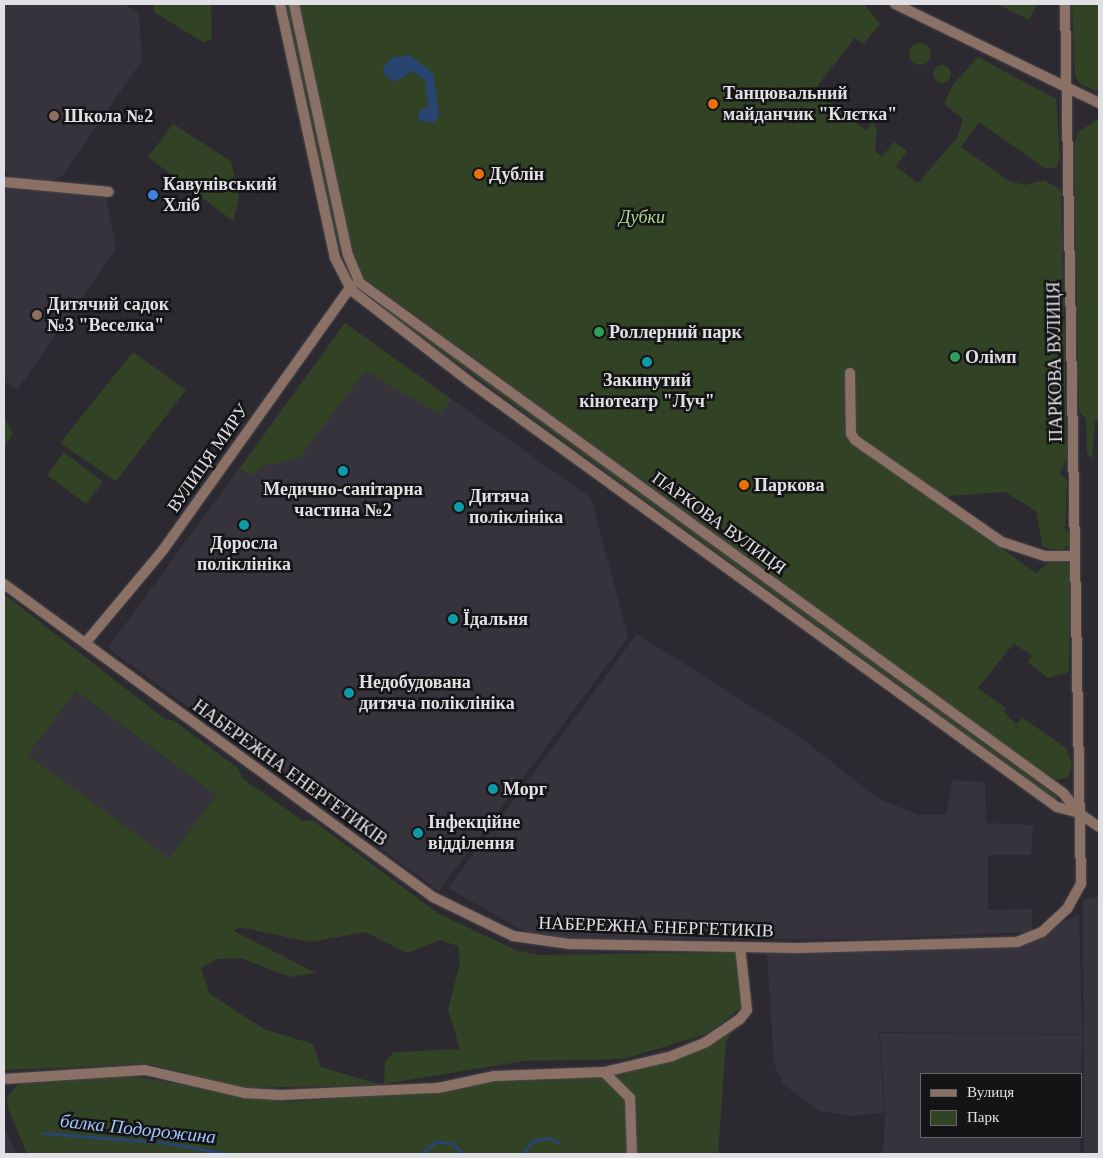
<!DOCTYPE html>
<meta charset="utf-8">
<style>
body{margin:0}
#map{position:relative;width:1103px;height:1158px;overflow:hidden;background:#2c2a30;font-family:Georgia,serif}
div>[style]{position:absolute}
.built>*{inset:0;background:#36333d}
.green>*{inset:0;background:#324225}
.round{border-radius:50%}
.water>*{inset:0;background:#284471}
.stream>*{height:3px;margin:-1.5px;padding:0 1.5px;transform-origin:1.5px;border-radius:1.5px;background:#284471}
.roads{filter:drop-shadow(0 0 1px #49474d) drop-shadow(0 0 1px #49474d)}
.minor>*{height:10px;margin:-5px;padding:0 5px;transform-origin:5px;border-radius:5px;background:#8b7066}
.dots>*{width:14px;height:14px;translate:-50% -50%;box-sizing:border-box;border:2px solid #141316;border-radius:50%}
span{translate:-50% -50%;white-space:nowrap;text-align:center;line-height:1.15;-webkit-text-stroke:5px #141316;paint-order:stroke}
.poi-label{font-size:18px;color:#e1e0e4;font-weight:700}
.left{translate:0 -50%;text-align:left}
.park-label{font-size:18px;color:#aeda8b;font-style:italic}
.street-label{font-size:18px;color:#e1e0e4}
.water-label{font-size:19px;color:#a1c5ff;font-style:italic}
.frame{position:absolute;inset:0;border:5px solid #e1e0e4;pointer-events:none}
.legend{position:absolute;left:920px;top:1073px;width:162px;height:65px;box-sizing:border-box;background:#141316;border:1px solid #666568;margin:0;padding:6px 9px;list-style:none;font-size:15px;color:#e1e0e4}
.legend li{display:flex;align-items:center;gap:10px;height:25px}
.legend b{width:25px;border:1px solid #666568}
</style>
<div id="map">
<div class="built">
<div style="clip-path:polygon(4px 4px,124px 4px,139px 14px,142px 60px,63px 175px,47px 184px,13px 178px,4px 171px)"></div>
<div style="clip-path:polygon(4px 185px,106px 197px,116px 249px,17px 390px,4px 381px)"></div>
<div style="clip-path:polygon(345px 323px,591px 498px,628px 637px,439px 891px,108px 648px)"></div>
<div style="clip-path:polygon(637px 634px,804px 740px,877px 798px,918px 815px,946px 814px,953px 780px,985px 782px,986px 823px,1033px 825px,1031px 855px,988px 855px,988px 910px,1032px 909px,1032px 932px,870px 939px,538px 939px,448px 888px)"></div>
<div style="clip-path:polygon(76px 691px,216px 795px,168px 859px,28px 755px)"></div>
<div style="clip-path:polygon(1099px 896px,1099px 1154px,1084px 1154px,1083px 900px)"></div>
<div style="clip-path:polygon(1079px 913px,1082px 1034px,879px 1032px,884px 1113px,850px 1116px,820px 1111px,783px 1084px,774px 1064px,767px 953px,1024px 946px)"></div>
<div style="clip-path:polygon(880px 1033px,1082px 1035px,1081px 1074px,922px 1074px,922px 1137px,1080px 1137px,1080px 1154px,883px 1154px,885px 1113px)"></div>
<div style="clip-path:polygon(4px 1129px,16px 1152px,17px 1154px,4px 1154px)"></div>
</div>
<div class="green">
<div style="clip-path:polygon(153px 4px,211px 4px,212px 38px,204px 43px,154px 12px)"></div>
<div style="clip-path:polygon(284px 4px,289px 4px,343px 250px,339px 251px)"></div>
<div style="clip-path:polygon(296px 4px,864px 4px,880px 24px,863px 44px,855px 38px,814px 90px,866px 131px,873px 122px,877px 129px,875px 151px,882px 157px,894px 142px,907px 151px,896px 166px,918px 183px,957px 138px,963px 119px,944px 104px,952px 86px,978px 57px,1056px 99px,1060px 157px,1056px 168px,1045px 168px,979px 122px,961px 147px,1009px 181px,1025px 185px,1044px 180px,1061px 190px,1067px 458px,1060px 474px,1067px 480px,1065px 529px,1071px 535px,1070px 544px,1061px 551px,1043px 547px,1036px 511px,1005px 492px,949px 496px,941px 505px,1036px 573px,1053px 559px,1070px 563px,1069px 672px,1048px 678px,1027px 662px,1032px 656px,1014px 643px,978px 688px,1006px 708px,1004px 712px,1016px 724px,1023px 718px,1066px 748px,1072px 764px,1068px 778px,1053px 780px,365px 279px,348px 242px)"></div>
<div style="clip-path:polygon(997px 4px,1037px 4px,1029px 20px)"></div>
<div style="clip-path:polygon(1072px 4px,1099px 4px,1099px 92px,1081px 85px,1075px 77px)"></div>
<div class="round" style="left:909px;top:43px;width:22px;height:22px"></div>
<div class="round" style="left:933px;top:65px;width:18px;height:18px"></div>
<div style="clip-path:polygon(1099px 118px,1099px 421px,1095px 421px,1092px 459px,1087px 453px,1086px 419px,1079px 411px,1074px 147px,1077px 133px)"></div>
<div style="clip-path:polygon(173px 124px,231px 161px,239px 197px,233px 221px,148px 157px)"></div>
<div style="clip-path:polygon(379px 301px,1058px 797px,1056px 800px,376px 304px)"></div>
<div style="clip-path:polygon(345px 323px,451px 399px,440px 414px,365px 371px,298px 459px,261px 466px,251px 476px,240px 468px)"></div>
<div style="clip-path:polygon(133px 352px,186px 390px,116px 481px,60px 443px)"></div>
<div style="clip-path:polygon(4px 417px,13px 434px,4px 447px)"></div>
<div style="clip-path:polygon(64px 452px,103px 482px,86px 504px,47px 475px)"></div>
<div style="clip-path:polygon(evenodd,4px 594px,166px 720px,173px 720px,238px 768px,242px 778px,303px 821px,312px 820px,439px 914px,518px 951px,539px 955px,736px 952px,742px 1007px,709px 1033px,624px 1059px,524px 1061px,384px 1084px,385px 1061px,394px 1052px,460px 1049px,448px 1010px,460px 963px,458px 946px,440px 940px,407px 953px,365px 932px,310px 942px,239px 927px,234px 931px,316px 973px,290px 977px,241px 958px,217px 959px,201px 968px,210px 994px,264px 1029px,313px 1044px,321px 1067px,382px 1085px,243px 1088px,149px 1064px,4px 1070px,4px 594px,76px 691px,216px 795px,169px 858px,28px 755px,76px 691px)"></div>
<div style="clip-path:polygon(740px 1023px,726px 1041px,718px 1154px,27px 1154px,8px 1108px,7px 1097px,18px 1084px,131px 1076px,288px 1102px,437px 1091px,478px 1081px,585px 1072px,680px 1053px)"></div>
</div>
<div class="water">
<div style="clip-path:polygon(409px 55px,433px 73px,439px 115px,434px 123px,418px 120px,420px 109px,428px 108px,425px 80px,413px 71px,394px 82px,384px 74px,383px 68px,391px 58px)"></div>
</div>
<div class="stream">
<div style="left:43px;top:1133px;width:124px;rotate:4.6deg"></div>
<div style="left:167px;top:1143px;width:63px;rotate:10.1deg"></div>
<div style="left:420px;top:1154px;width:21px;rotate:-37deg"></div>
<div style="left:437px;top:1141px;width:16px;rotate:11deg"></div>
<div style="left:453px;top:1144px;width:14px;rotate:45deg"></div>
<div style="left:522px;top:1154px;width:17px;rotate:-50deg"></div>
<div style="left:533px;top:1141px;width:16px;rotate:-11deg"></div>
<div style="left:549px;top:1138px;width:11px;rotate:27deg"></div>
</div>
<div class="roads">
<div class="minor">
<div style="left:280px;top:4px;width:260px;rotate:77.8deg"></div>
<div style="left:335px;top:258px;width:36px;rotate:63deg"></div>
<div style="left:351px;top:290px;width:150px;rotate:37.7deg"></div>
<div style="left:470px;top:382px;width:725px;rotate:35.91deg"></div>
<div style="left:1057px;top:807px;width:23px;rotate:15deg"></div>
<div style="left:294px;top:4px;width:257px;rotate:77.9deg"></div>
<div style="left:348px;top:255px;width:30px;rotate:67deg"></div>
<div style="left:360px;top:283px;width:869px;rotate:35.96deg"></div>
<div style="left:1063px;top:793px;width:26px;rotate:51deg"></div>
<div style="left:1079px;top:813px;width:24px;rotate:35deg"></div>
<div style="left:895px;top:4px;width:227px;rotate:25.9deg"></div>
<div style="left:4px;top:182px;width:105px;rotate:5.4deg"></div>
<div style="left:850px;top:373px;width:61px;rotate:89.1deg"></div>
<div style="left:851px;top:434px;width:7px;rotate:56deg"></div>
<div style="left:855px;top:440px;width:179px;rotate:34.8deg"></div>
<div style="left:1002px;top:542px;width:45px;rotate:18deg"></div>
<div style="left:1045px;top:556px;width:28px"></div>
<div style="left:4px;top:584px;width:531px;rotate:36.11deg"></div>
<div style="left:433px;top:897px;width:89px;rotate:26deg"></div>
<div style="left:513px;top:936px;width:57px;rotate:8.1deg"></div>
<div style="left:569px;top:944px;width:229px;rotate:1deg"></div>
<div style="left:798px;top:948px;width:219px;rotate:-1.6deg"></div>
<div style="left:1017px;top:942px;width:27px;rotate:-22deg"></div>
<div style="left:1042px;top:932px;width:34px;rotate:-43deg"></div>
<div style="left:1067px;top:909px;width:29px;rotate:-61deg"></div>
<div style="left:1081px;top:884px;width:880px;rotate:-91.04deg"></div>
<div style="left:87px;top:641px;width:119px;rotate:-50.1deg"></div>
<div style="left:163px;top:550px;width:325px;rotate:-54.5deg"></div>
<div style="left:604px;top:1072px;width:37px;rotate:45deg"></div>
<div style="left:630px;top:1098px;width:56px;rotate:88deg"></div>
<div style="left:4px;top:1079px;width:141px;rotate:-3.7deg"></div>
<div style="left:145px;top:1070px;width:103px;rotate:13deg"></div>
<div style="left:245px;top:1093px;width:36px;rotate:3deg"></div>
<div style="left:281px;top:1095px;width:157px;rotate:-2.6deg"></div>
<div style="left:438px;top:1088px;width:57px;rotate:-12.1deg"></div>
<div style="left:494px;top:1076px;width:110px;rotate:-2.1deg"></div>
<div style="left:604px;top:1072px;width:70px;rotate:-13.2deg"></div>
<div style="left:672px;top:1056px;width:37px;rotate:-22deg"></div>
<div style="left:706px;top:1042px;width:41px;rotate:-34.1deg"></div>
<div style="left:740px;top:1019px;width:11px;rotate:-52deg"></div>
<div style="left:747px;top:1010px;width:63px;rotate:-96.3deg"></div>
</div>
</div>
<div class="dots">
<div style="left:713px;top:104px;background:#e8710a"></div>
<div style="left:54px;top:116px;background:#8d6e63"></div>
<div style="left:479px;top:174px;background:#e8710a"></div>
<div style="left:153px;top:195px;background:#3f7fe0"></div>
<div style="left:37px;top:315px;background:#8d6e63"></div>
<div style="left:599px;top:332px;background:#2e9e5b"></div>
<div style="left:955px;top:357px;background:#2e9e5b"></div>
<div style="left:647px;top:362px;background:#0f9aa8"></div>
<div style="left:343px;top:471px;background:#0f9aa8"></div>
<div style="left:744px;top:485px;background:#e8710a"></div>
<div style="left:459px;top:507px;background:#0f9aa8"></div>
<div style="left:244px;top:525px;background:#0f9aa8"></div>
<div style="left:453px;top:619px;background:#0f9aa8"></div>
<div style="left:349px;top:693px;background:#0f9aa8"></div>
<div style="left:493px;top:789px;background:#0f9aa8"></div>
<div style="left:418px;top:833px;background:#0f9aa8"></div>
</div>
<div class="poi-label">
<span class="left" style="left:723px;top:104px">Танцювальний<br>майданчик "Клєтка"</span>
<span class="left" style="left:64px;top:116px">Школа №2</span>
<span class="left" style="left:489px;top:174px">Дублін</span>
<span class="left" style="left:163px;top:195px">Кавунівський<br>Хліб</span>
<span class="left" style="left:47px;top:315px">Дитячий садок<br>№3 "Веселка"</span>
<span class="left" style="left:609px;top:332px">Роллерний парк</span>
<span class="left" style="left:965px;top:357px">Олімп</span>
<span style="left:647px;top:391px">Закинутий<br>кінотеатр "Луч"</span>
<span class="left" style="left:754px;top:485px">Паркова</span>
<span style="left:343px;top:500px">Медично-санітарна<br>частина №2</span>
<span class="left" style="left:469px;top:507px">Дитяча<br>поліклініка</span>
<span style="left:244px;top:554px">Доросла<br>поліклініка</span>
<span class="left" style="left:463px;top:619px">Їдальня</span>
<span class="left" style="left:359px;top:693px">Недобудована<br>дитяча поліклініка</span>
<span class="left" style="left:503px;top:789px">Морг</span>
<span class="left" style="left:428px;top:833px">Інфекційне<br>відділення</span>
</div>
<div class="park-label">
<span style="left:642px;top:217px">Дубки</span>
</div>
<div class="street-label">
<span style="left:1055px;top:362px;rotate:-91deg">ПАРКОВА ВУЛИЦЯ</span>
<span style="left:208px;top:458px;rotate:-55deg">ВУЛИЦЯ МИРУ</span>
<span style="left:719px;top:523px;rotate:36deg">ПАРКОВА ВУЛИЦЯ</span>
<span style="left:290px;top:773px;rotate:36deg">НАБЕРЕЖНА ЕНЕРГЕТИКІВ</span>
<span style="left:656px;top:927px;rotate:2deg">НАБЕРЕЖНА ЕНЕРГЕТИКІВ</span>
</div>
<div class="water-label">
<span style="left:138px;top:1129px;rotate:6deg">балка Подорожина</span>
</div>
<div class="frame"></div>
<ul class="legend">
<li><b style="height:6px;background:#8b7066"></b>Вулиця</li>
<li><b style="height:14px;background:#324225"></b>Парк</li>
</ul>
</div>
